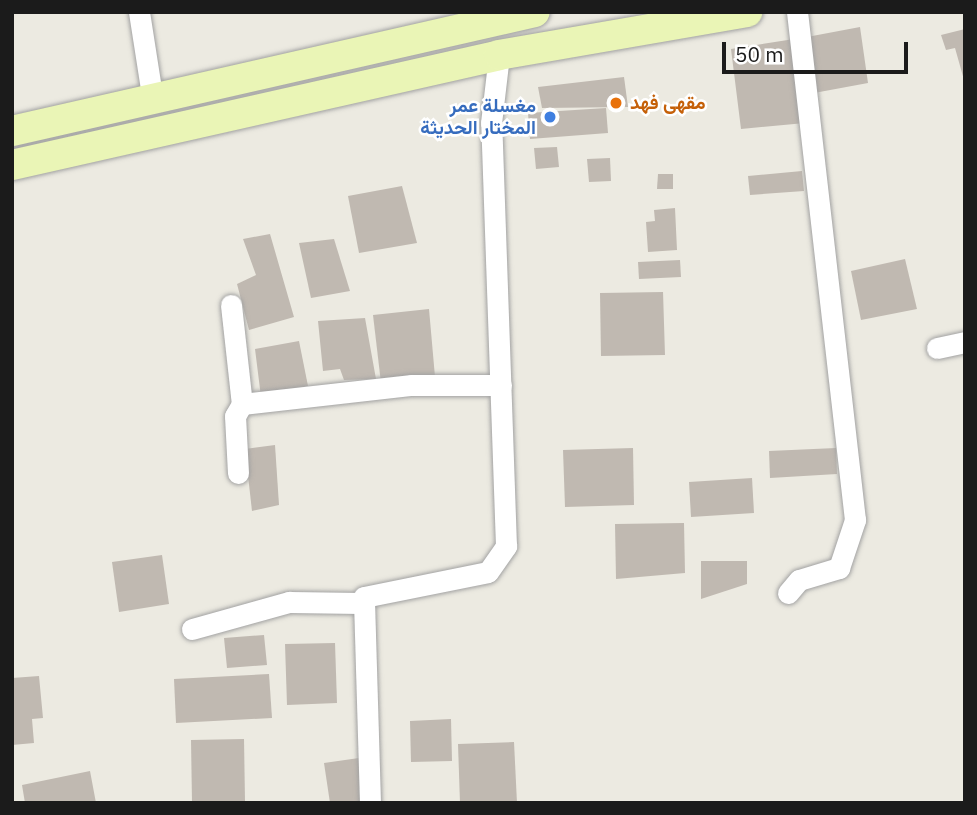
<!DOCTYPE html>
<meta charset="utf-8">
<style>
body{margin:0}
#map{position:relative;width:977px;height:815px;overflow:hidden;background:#eceae1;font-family:"IBM Plex Sans",Vazirmatn,sans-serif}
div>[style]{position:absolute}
.building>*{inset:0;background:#c0b9b1}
.roads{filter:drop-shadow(0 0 2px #a2a2a2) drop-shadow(0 0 2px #a2a2a2)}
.street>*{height:21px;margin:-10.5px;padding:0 10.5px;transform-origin:10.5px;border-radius:10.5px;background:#fff}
.secondary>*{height:30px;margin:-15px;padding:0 15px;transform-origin:15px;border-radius:15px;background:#eaf5b6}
.dots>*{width:19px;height:19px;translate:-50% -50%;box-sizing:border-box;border:4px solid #fff;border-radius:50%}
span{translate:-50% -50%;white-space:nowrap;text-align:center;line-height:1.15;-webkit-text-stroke:5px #fff;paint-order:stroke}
.food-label{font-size:19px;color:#c56008;font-weight:700}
.left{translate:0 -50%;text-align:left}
.shop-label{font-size:19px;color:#366cbe;font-weight:700}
.right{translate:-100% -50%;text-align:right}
.frame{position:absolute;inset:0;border:14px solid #1b1b1b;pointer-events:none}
.scale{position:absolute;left:722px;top:42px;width:186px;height:32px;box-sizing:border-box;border:4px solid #1b1b1b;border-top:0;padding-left:9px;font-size:21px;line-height:24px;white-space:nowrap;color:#1b1b1b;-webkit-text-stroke:5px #fff;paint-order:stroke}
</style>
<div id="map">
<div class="building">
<div style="clip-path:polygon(860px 27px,868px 83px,814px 93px,807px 37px)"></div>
<div style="clip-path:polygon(965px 29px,965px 80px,964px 80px,955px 48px,946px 50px,941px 35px)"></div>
<div style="clip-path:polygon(794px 39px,805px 123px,741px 129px,731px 49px)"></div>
<div style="clip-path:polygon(624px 77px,628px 107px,542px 108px,538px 87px)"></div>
<div style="clip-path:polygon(606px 108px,608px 133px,530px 139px,528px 113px)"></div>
<div style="clip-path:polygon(557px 147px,559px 167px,536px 169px,534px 148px)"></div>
<div style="clip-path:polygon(610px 158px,611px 181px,589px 182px,587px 159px)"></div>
<div style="clip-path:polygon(802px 171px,804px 191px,750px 195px,748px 176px)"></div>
<div style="clip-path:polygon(658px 174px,673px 174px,673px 189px,657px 189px)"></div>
<div style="clip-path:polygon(402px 186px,417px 243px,359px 253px,348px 196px)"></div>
<div style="clip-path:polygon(675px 208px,677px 250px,648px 252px,646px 222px,655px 221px,654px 210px)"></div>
<div style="clip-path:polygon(270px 234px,294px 317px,249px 330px,237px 284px,256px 275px,243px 239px)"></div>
<div style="clip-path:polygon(334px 239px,350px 291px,311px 298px,299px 243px)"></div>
<div style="clip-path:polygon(905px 259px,917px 309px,861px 320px,851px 271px)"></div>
<div style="clip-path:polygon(680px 260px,681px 277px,639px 279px,638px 262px)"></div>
<div style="clip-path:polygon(663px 292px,665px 355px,601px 356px,600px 293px)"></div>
<div style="clip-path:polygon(429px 309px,435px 377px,381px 383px,373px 315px)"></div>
<div style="clip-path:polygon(365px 318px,376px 379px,344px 380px,340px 369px,323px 371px,318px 321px)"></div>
<div style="clip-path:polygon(299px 341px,308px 386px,261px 397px,255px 349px)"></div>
<div style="clip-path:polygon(275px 445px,279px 505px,252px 511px,245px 449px)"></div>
<div style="clip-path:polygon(633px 448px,634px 505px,565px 507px,563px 450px)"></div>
<div style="clip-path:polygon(836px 448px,837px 474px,770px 478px,769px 451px)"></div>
<div style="clip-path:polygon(752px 478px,754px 513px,691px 517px,689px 482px)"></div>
<div style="clip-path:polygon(684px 523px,685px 573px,616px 579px,615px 524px)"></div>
<div style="clip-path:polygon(162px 555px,169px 604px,119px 612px,112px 562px)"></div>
<div style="clip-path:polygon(701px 561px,747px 561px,747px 584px,701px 599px)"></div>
<div style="clip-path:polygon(264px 635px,267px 665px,227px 668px,224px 638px)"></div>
<div style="clip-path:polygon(335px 643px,337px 703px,287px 705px,285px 644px)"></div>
<div style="clip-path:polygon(269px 674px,272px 718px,176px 723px,174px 679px)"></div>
<div style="clip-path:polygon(39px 676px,43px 718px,32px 719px,34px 743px,12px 745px,12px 678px)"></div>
<div style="clip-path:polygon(451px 719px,452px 761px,411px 762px,410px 721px)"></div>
<div style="clip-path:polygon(244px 739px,245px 801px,192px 802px,191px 740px)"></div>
<div style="clip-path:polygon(514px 742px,517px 803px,460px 803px,458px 744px)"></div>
<div style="clip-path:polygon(359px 758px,365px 803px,330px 803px,324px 763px)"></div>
<div style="clip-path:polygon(90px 771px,96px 803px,25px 803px,22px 785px)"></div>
</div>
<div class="roads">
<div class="street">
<div style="left:139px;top:12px;width:84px;rotate:81.1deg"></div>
<div style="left:231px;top:305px;width:100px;rotate:83.7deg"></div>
<div style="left:242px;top:404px;width:171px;rotate:-6.4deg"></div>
<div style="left:412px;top:385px;width:89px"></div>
<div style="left:937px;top:348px;width:29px;rotate:-12deg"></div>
<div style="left:238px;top:473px;width:57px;rotate:-93deg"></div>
<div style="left:235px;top:416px;width:14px;rotate:-60deg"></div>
<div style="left:788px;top:593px;width:17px;rotate:-50deg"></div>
<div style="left:799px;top:580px;width:42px;rotate:-16.7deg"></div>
<div style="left:839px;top:568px;width:51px;rotate:-71.6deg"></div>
<div style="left:855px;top:520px;width:511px;rotate:-96.51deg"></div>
<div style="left:192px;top:629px;width:101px;rotate:-15.6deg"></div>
<div style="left:289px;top:602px;width:72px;rotate:0.8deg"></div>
<div style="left:370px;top:803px;width:206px;rotate:-91.7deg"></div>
<div style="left:364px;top:597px;width:126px;rotate:-11.4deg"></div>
<div style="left:488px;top:572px;width:32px;rotate:-55deg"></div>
<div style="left:506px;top:546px;width:423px;rotate:-92deg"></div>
<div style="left:491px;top:123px;width:68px;rotate:-83.3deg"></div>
</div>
<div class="secondary">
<div style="left:12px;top:131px;width:536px;rotate:-12.82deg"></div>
<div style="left:12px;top:165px;width:499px;rotate:-12.7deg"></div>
<div style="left:499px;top:55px;width:252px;rotate:-9.8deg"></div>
</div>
</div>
<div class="dots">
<div style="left:616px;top:103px;background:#e8710a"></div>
<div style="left:550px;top:117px;background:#3f7fe0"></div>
</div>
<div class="food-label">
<span class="left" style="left:630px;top:103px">مقهى فهد</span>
</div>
<div class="shop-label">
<span class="right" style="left:536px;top:117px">مغسلة عمر<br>المختار الحديثة</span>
</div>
<div class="frame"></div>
<div class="scale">50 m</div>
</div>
